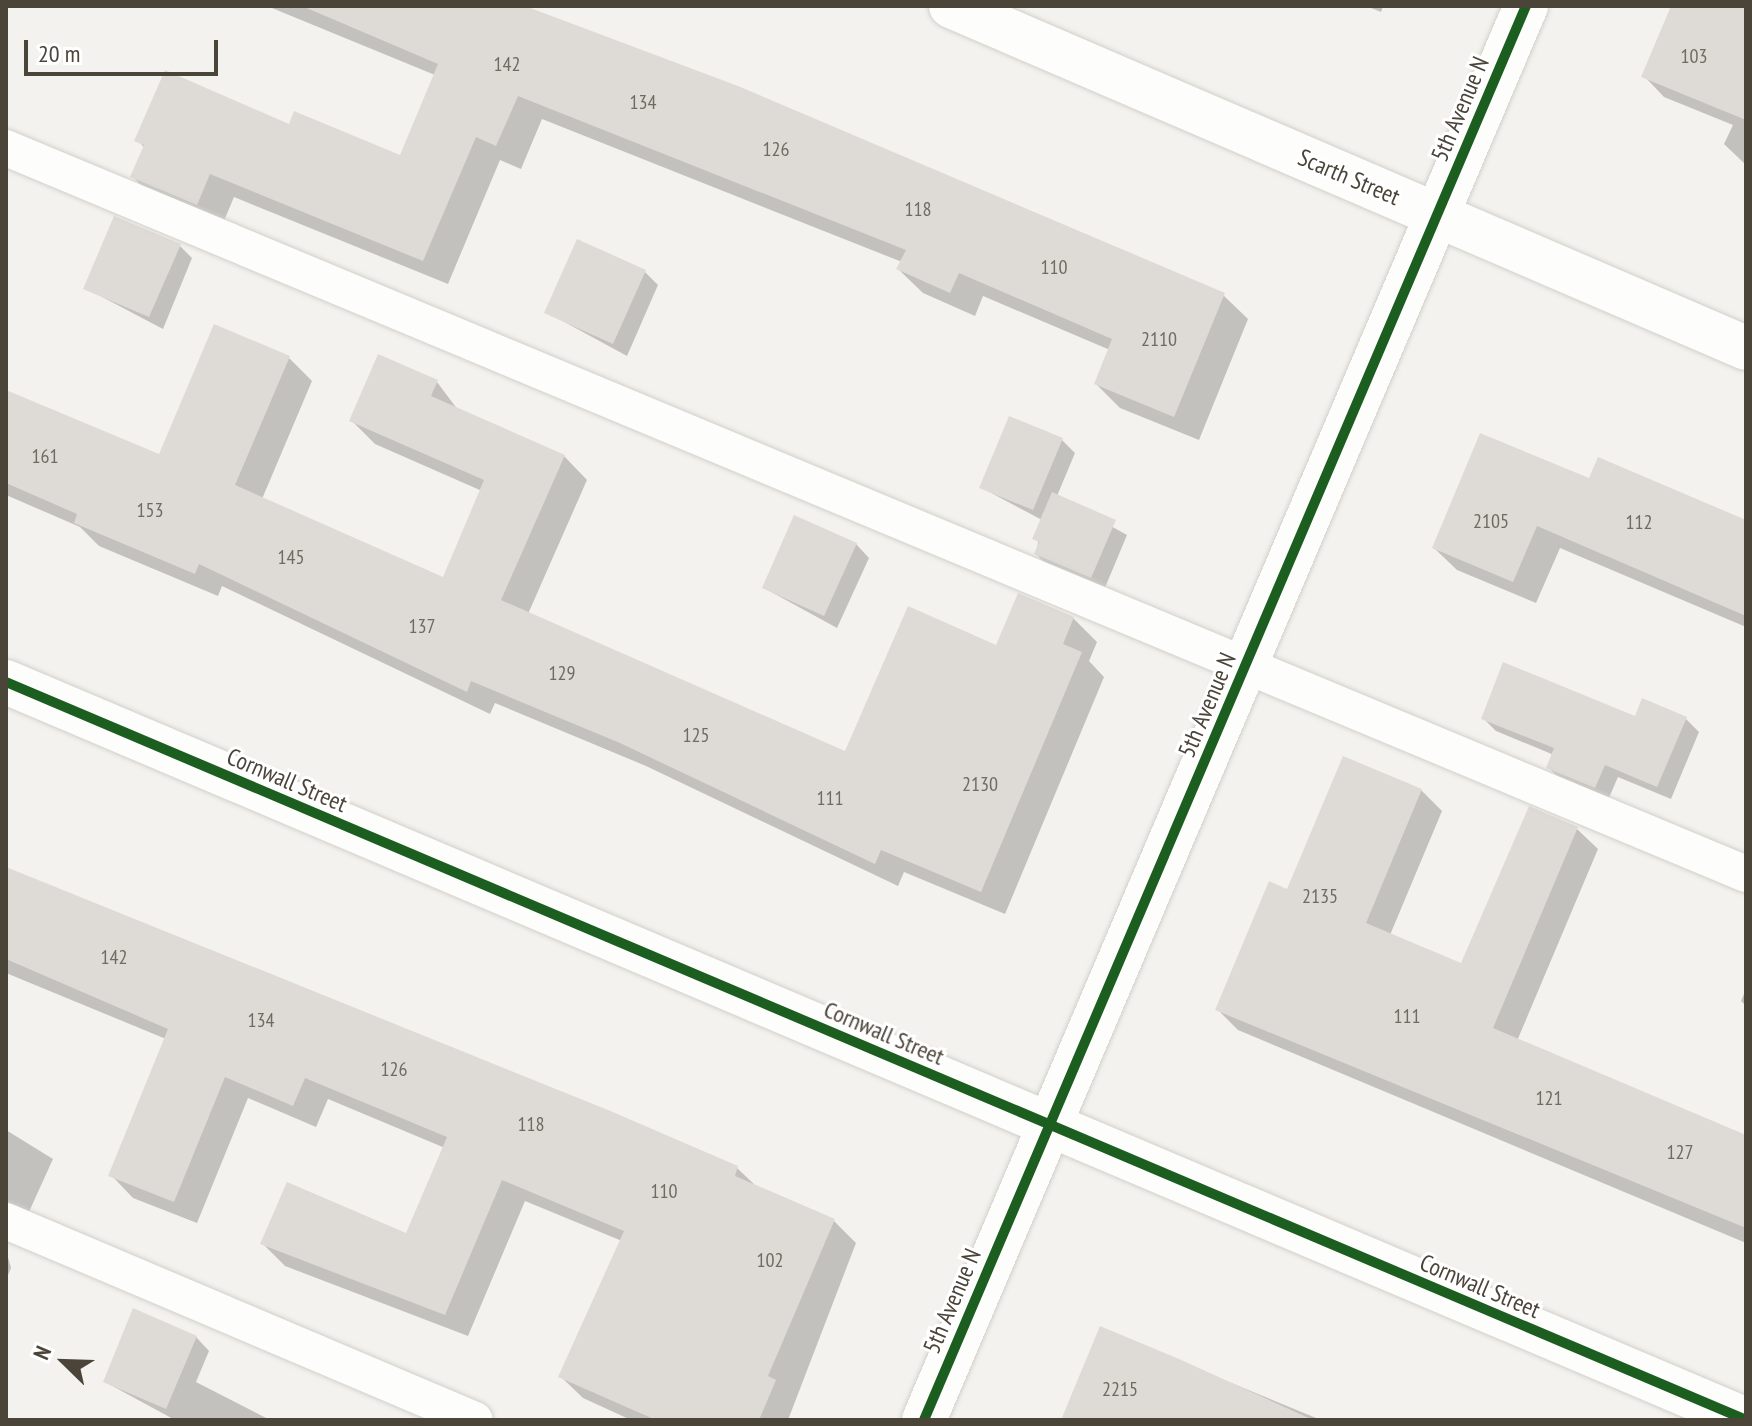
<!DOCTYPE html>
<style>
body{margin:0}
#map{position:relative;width:1752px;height:1426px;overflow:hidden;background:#f4f2ee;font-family:"PT Sans Narrow",sans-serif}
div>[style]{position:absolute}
.shadow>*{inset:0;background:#0003}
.building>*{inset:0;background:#dedbd6}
.roads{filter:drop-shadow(0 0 2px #d2d0cb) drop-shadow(0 0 2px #d2d0cb)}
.lane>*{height:36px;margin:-18px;padding:0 18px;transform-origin:18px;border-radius:18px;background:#fdfdfc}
.street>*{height:44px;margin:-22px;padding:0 22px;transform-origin:22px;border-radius:22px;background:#fdfdfc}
.cycleway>*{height:10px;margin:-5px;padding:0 5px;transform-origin:5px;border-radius:5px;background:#1b5e20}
span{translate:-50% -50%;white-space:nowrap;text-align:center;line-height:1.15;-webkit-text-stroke:6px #fff;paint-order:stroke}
.number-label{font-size:20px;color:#706a61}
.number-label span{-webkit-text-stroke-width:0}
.street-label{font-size:24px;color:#4b4439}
.frame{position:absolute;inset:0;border:8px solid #4b4439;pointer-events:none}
.north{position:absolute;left:24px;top:1322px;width:80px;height:80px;-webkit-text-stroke:6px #fff;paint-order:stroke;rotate:293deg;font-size:22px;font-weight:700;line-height:32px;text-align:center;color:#4b4439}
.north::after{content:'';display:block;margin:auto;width:28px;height:36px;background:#4b4439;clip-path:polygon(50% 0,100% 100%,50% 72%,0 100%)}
.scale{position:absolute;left:24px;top:40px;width:194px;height:36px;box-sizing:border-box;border:4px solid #4b4439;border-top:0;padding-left:10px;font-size:24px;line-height:28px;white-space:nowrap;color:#4b4439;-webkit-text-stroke:6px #fff;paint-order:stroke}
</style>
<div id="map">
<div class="shadow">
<div style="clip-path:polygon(267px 6px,519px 6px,1223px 295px,1248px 319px,1199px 440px,1120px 408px,1096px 384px,1110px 350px,983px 296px,975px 316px,923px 293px,898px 269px,902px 262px,542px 119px,521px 169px,500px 160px,448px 284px,234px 197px,221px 228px,157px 201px,133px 177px,145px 148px,137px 140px,290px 127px,401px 157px,435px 75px)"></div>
<div style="clip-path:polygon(1366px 6px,1383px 6px,1381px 12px)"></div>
<div style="clip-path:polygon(1673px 6px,1746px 6px,1746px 165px,1724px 144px,1733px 125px,1664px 97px,1644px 76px)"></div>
<div style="clip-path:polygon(179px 245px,192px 258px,163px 329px,85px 288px)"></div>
<div style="clip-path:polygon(645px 272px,658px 285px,627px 356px,546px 312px)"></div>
<div style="clip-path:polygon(288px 357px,312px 381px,262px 499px,444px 580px,482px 491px,375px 444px,352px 421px,437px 382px,458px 410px,564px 456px,587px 480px,528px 614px,846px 753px,997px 647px,1073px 618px,1097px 642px,1089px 661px,1104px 677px,1005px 914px,904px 872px,898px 886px,646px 766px,495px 703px,490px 714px,222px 586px,218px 596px,99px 546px,80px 527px,6px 495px,6px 392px,160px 457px)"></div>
<div style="clip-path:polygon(1062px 440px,1075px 453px,1057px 496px,1127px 535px,1104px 590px,1049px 567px,1036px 554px,1042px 520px,982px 488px)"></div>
<div style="clip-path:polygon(1590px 481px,1746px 522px,1746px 627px,1560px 548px,1536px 603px,1457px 570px,1434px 548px)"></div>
<div style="clip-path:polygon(856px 544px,869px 558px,837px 628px,764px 588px)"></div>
<div style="clip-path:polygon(1483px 718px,1686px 719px,1699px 732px,1671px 799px,1618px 777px,1608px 800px,1561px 780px,1548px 767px,1554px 755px,1496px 731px)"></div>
<div style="clip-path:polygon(1421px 790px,1442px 811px,1390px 935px,1462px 966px,1530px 809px,1577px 829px,1598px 849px,1517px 1041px,1746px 1138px,1746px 1243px,1238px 1030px,1217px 1009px,1288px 891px)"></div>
<div style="clip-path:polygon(6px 869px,737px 1168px,757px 1187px,834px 1221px,856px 1243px,788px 1420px,631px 1420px,583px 1398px,560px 1376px,622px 1241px,525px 1201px,468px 1336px,285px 1266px,263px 1244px,407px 1236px,445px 1148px,328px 1099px,316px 1127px,248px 1098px,197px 1223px,133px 1198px,111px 1175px,166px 1039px,6px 973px)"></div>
<div style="clip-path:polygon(1746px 989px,1746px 1006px,1741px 1001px)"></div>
<div style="clip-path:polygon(6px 1130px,53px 1159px,28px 1214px,6px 1220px)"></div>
<div style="clip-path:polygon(6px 1250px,11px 1268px,6px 1280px)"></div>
<div style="clip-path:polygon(1101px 1329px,1321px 1420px,1064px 1420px)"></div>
<div style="clip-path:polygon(196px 1337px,209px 1351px,196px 1382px,270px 1420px,175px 1420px,105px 1382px)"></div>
</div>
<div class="building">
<div style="clip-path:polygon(302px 6px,525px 6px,738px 86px,1225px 293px,1174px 417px,1094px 384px,1112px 339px,959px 273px,950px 293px,896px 269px,906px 250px,518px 96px,496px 146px,476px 137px,423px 261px,210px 174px,197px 205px,130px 177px,144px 145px,134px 141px,165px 70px,289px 124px,294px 111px,400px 155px,438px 64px)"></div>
<div style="clip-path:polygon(1671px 6px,1746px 6px,1746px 120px,1641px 77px)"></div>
<div style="clip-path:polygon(114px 216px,181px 244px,149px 317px,83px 289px)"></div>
<div style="clip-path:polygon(577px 239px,646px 270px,613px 344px,544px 313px)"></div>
<div style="clip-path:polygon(214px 324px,290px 356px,235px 485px,443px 577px,484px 480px,349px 421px,378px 354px,438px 380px,431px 396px,565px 455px,501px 600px,845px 751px,908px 606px,996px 645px,1018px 593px,1074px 617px,1063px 644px,1082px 652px,981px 892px,881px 850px,875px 864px,620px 743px,471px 681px,467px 692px,199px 564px,195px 574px,74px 523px,77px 514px,6px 483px,6px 390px,159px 454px)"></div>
<div style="clip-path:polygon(1009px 416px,1063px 438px,1033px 510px,979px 488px)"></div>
<div style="clip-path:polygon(1480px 433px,1589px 478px,1598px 457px,1746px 520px,1746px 616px,1537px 526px,1513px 582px,1432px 548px)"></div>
<div style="clip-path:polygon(1052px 492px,1116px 520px,1091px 578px,1034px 554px,1039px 542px,1032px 539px)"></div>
<div style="clip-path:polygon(794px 515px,857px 543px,824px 616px,762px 588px)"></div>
<div style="clip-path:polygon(1503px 662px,1635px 716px,1642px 698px,1687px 717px,1657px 787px,1605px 765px,1595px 788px,1546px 768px,1554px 748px,1481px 719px)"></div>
<div style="clip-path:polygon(1343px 756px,1422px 789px,1366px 923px,1461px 963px,1529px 806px,1578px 827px,1493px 1028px,1746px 1135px,1746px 1228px,1215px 1010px,1269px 881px,1287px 889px)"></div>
<div style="clip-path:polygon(6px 867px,608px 1110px,738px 1166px,735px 1176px,835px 1219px,768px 1376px,776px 1380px,759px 1420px,656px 1420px,558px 1377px,624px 1231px,502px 1180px,445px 1315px,260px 1244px,287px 1182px,406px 1233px,447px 1137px,305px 1078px,293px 1106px,225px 1077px,174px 1202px,108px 1176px,168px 1029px,6px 959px)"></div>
<div style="clip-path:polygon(133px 1308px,197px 1336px,166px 1409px,103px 1382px)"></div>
<div style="clip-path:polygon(1100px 1326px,1179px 1359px,1313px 1420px,1061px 1420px)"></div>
</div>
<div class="roads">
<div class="lane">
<div style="left:6px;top:148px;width:1885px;rotate:22.65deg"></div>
<div style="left:6px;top:1221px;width:509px;rotate:22.99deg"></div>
</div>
<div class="street">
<div style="left:951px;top:6px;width:865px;rotate:23.28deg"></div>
<div style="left:6px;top:682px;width:1890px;rotate:22.98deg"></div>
<div style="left:924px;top:1420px;width:1537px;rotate:-66.94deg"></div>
</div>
</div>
<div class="cycleway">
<div style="left:6px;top:682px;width:1890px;rotate:22.98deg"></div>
<div style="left:924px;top:1420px;width:1537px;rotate:-66.94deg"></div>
</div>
<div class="number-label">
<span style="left:1694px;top:56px">103</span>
<span style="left:507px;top:64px">142</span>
<span style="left:643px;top:102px">134</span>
<span style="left:776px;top:149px">126</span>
<span style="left:918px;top:209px">118</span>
<span style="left:1054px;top:267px">110</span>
<span style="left:1159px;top:339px">2110</span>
<span style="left:45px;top:456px">161</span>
<span style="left:150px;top:510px">153</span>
<span style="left:1491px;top:521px">2105</span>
<span style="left:1639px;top:522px">112</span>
<span style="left:291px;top:557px">145</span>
<span style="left:422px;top:626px">137</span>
<span style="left:562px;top:673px">129</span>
<span style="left:696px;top:735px">125</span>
<span style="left:980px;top:784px">2130</span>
<span style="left:830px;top:798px">111</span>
<span style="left:1320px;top:896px">2135</span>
<span style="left:114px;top:957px">142</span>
<span style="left:1407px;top:1016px">111</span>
<span style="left:261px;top:1020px">134</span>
<span style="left:394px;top:1069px">126</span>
<span style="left:1549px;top:1098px">121</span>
<span style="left:531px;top:1124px">118</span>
<span style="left:1680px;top:1152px">127</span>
<span style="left:664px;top:1191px">110</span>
<span style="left:770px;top:1260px">102</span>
<span style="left:1120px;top:1389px">2215</span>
</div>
<div class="street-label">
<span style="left:1460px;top:109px;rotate:-67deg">5th Avenue N</span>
<span style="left:1349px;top:177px;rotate:23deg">Scarth Street</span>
<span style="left:1207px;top:705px;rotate:-67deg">5th Avenue N</span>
<span style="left:287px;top:780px;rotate:23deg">Cornwall Street</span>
<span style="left:884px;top:1033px;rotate:23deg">Cornwall Street</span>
<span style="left:1480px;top:1286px;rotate:23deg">Cornwall Street</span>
<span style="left:952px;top:1301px;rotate:-67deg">5th Avenue N</span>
</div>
<div class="frame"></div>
<div class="north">N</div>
<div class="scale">20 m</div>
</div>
